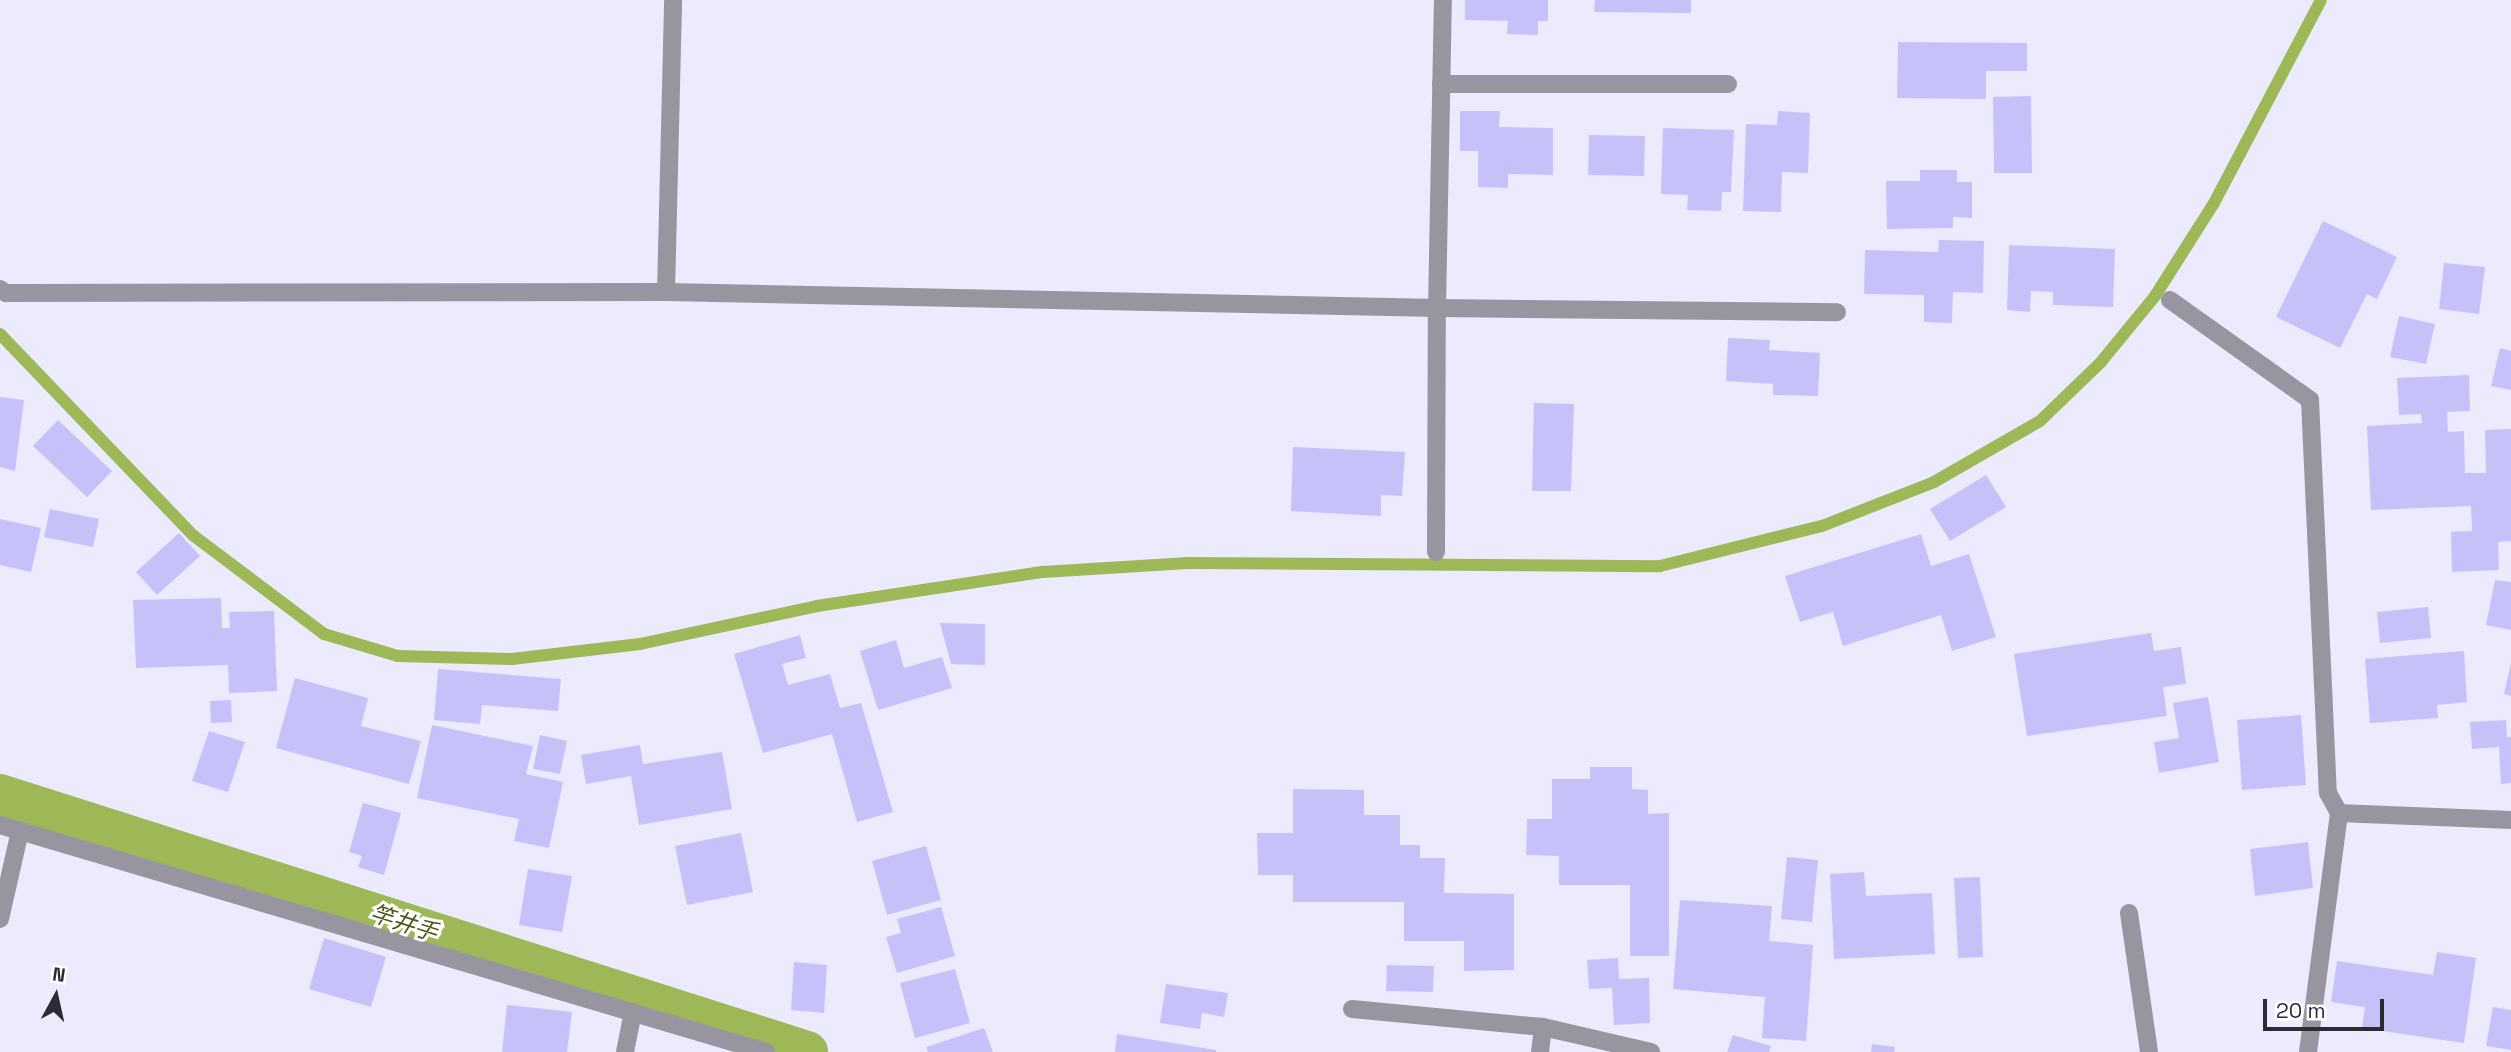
<!DOCTYPE html>
<meta charset="utf-8">
<style>
body{margin:0}
#map{position:relative;width:2511px;height:1052px;overflow:hidden;background:#ecebfe;font-family:"Space Grotesk","Noto Sans JP",sans-serif}
div>[style]{position:absolute}
.stream>*{height:12px;margin:-6px;padding:0 6px;transform-origin:6px;border-radius:6px;background:#9fb857}
.canal>*{height:42px;margin:-21px;padding:0 21px;transform-origin:21px;border-radius:21px;background:#9fb857}
.building>*{inset:0;background:#c6c2f9}
.street>*{height:18px;margin:-9px;padding:0 9px;transform-origin:9px;border-radius:9px;background:#9796a0}
span{translate:-50% -50%;white-space:nowrap;text-align:center;line-height:1.15;-webkit-text-stroke:6px #fff;paint-order:stroke}
.water-label{font-size:23px;color:#475710;font-style:italic}
.north{position:absolute;left:21px;top:961px;width:70px;height:70px;-webkit-text-stroke:5px #fff;paint-order:stroke;rotate:8deg;font-size:19px;font-weight:700;line-height:28px;text-align:center;color:#2b2b34}
.north::after{content:'';display:block;margin:auto;width:24px;height:32px;background:#2b2b34;clip-path:polygon(50% 0,100% 100%,50% 72%,0 100%)}
.scale{position:absolute;left:2263px;top:999px;width:121px;height:32px;box-sizing:border-box;border:4px solid #2b2b34;border-top:0;padding-left:9px;font-size:21px;line-height:24px;white-space:nowrap;color:#2b2b34;-webkit-text-stroke:5px #fff;paint-order:stroke}
</style>
<div id="map">
<div class="stream">
<div style="left:0;top:334px;width:280px;rotate:46.2deg"></div>
<div style="left:194px;top:536px;width:163px;rotate:37deg"></div>
<div style="left:324px;top:634px;width:77px;rotate:16.6deg"></div>
<div style="left:398px;top:656px;width:114px;rotate:1.5deg"></div>
<div style="left:512px;top:659px;width:129px;rotate:-6.7deg"></div>
<div style="left:640px;top:644px;width:181px;rotate:-12.1deg"></div>
<div style="left:817px;top:606px;width:229px;rotate:-8.6deg"></div>
<div style="left:1043px;top:572px;width:145px;rotate:-3.6deg"></div>
<div style="left:1188px;top:563px;width:472px;rotate:0.4deg"></div>
<div style="left:1660px;top:566px;width:167px;rotate:-13.9deg"></div>
<div style="left:1822px;top:526px;width:120px;rotate:-21.4deg"></div>
<div style="left:1934px;top:482px;width:122px;rotate:-29.9deg"></div>
<div style="left:2040px;top:421px;width:85px;rotate:-44deg"></div>
<div style="left:2101px;top:362px;width:85px;rotate:-50.7deg"></div>
<div style="left:2155px;top:296px;width:110px;rotate:-57.6deg"></div>
<div style="left:2214px;top:203px;width:229px;rotate:-62.2deg"></div>
</div>
<div class="canal">
<div style="left:0;top:795px;width:847px;rotate:17.66deg"></div>
</div>
<div class="building">
<div style="clip-path:polygon(1465px 0,1548px 0,1548px 21px,1538px 21px,1538px 35px,1507px 34px,1508px 21px,1465px 20px)"></div>
<div style="clip-path:polygon(1595px 0,1691px 0,1691px 13px,1594px 12px)"></div>
<div style="clip-path:polygon(1898px 42px,2027px 43px,2027px 71px,1986px 71px,1986px 99px,1897px 98px)"></div>
<div style="clip-path:polygon(2031px 96px,2032px 173px,1994px 173px,1993px 97px)"></div>
<div style="clip-path:polygon(1460px 111px,1500px 111px,1499px 127px,1553px 128px,1553px 175px,1508px 174px,1508px 188px,1478px 187px,1478px 151px,1460px 151px)"></div>
<div style="clip-path:polygon(1778px 111px,1810px 113px,1808px 173px,1782px 172px,1781px 212px,1743px 211px,1746px 124px,1777px 125px)"></div>
<div style="clip-path:polygon(1663px 128px,1734px 130px,1731px 192px,1722px 192px,1721px 211px,1687px 210px,1688px 195px,1661px 194px)"></div>
<div style="clip-path:polygon(1589px 135px,1645px 136px,1644px 176px,1588px 175px)"></div>
<div style="clip-path:polygon(1920px 170px,1957px 170px,1957px 182px,1972px 182px,1972px 218px,1953px 217px,1953px 228px,1887px 229px,1886px 181px,1920px 181px)"></div>
<div style="clip-path:polygon(2323px 221px,2397px 257px,2377px 299px,2367px 294px,2340px 348px,2276px 317px)"></div>
<div style="clip-path:polygon(1939px 240px,1984px 241px,1983px 293px,1953px 292px,1952px 323px,1924px 322px,1924px 295px,1864px 294px,1865px 250px,1938px 252px)"></div>
<div style="clip-path:polygon(2009px 245px,2115px 249px,2113px 307px,2053px 305px,2053px 292px,2031px 291px,2030px 312px,2007px 310px)"></div>
<div style="clip-path:polygon(2444px 263px,2485px 267px,2479px 314px,2439px 309px)"></div>
<div style="clip-path:polygon(2399px 316px,2435px 324px,2426px 364px,2390px 357px)"></div>
<div style="clip-path:polygon(1728px 338px,1770px 340px,1769px 350px,1820px 353px,1818px 396px,1773px 395px,1773px 384px,1726px 381px)"></div>
<div style="clip-path:polygon(2500px 348px,2511px 351px,2511px 390px,2491px 386px)"></div>
<div style="clip-path:polygon(2469px 375px,2470px 411px,2447px 412px,2448px 432px,2464px 431px,2465px 473px,2486px 473px,2485px 430px,2511px 429px,2511px 541px,2498px 542px,2499px 570px,2452px 572px,2451px 532px,2472px 531px,2471px 506px,2371px 510px,2367px 426px,2422px 423px,2421px 414px,2399px 415px,2397px 378px)"></div>
<div style="clip-path:polygon(0 397px,24px 400px,15px 471px,0 467px)"></div>
<div style="clip-path:polygon(1534px 403px,1574px 404px,1571px 491px,1532px 491px)"></div>
<div style="clip-path:polygon(58px 420px,112px 471px,87px 497px,33px 446px)"></div>
<div style="clip-path:polygon(1293px 447px,1405px 452px,1402px 496px,1381px 495px,1381px 516px,1291px 511px)"></div>
<div style="clip-path:polygon(1986px 475px,2006px 507px,1950px 541px,1930px 509px)"></div>
<div style="clip-path:polygon(50px 509px,99px 519px,93px 547px,44px 537px)"></div>
<div style="clip-path:polygon(0 519px,41px 528px,31px 572px,0 565px)"></div>
<div style="clip-path:polygon(179px 533px,200px 556px,157px 595px,136px 572px)"></div>
<div style="clip-path:polygon(1921px 534px,1931px 566px,1969px 554px,1996px 637px,1952px 651px,1941px 615px,1843px 646px,1833px 612px,1800px 622px,1785px 576px)"></div>
<div style="clip-path:polygon(2495px 580px,2511px 582px,2511px 630px,2486px 625px)"></div>
<div style="clip-path:polygon(221px 598px,222px 628px,230px 628px,229px 612px,274px 611px,277px 691px,229px 693px,228px 665px,136px 668px,133px 600px)"></div>
<div style="clip-path:polygon(2428px 607px,2431px 638px,2380px 643px,2377px 612px)"></div>
<div style="clip-path:polygon(940px 623px,985px 624px,985px 665px,951px 664px)"></div>
<div style="clip-path:polygon(2151px 633px,2154px 651px,2181px 647px,2186px 684px,2163px 687px,2167px 716px,2027px 736px,2014px 654px)"></div>
<div style="clip-path:polygon(800px 635px,806px 658px,782px 664px,788px 685px,830px 674px,840px 708px,861px 703px,893px 812px,857px 822px,832px 734px,763px 753px,734px 654px)"></div>
<div style="clip-path:polygon(896px 640px,904px 668px,942px 657px,952px 688px,878px 710px,860px 651px)"></div>
<div style="clip-path:polygon(2464px 651px,2467px 702px,2437px 705px,2438px 718px,2370px 723px,2365px 659px)"></div>
<div style="clip-path:polygon(2511px 663px,2511px 696px,2504px 694px)"></div>
<div style="clip-path:polygon(438px 669px,561px 679px,558px 711px,482px 705px,480px 724px,434px 720px)"></div>
<div style="clip-path:polygon(295px 678px,368px 698px,361px 726px,421px 741px,409px 784px,276px 748px)"></div>
<div style="clip-path:polygon(2208px 697px,2219px 762px,2159px 773px,2154px 742px,2179px 738px,2173px 703px)"></div>
<div style="clip-path:polygon(231px 700px,232px 722px,211px 723px,210px 701px)"></div>
<div style="clip-path:polygon(2301px 715px,2306px 785px,2242px 790px,2237px 720px)"></div>
<div style="clip-path:polygon(2506px 720px,2507px 737px,2511px 737px,2511px 783px,2501px 784px,2499px 747px,2472px 749px,2470px 722px)"></div>
<div style="clip-path:polygon(432px 725px,533px 746px,526px 774px,563px 782px,549px 848px,514px 841px,519px 819px,417px 798px)"></div>
<div style="clip-path:polygon(209px 731px,245px 742px,228px 792px,192px 781px)"></div>
<div style="clip-path:polygon(540px 735px,567px 741px,560px 774px,533px 769px)"></div>
<div style="clip-path:polygon(640px 745px,643px 764px,722px 752px,732px 809px,639px 825px,631px 776px,586px 784px,581px 755px)"></div>
<div style="clip-path:polygon(1590px 767px,1632px 767px,1632px 789px,1648px 790px,1648px 814px,1669px 813px,1669px 956px,1630px 956px,1630px 885px,1559px 885px,1559px 856px,1526px 855px,1527px 819px,1552px 819px,1552px 779px,1590px 779px)"></div>
<div style="clip-path:polygon(1293px 789px,1364px 790px,1364px 815px,1400px 815px,1400px 845px,1420px 845px,1420px 858px,1445px 858px,1444px 893px,1514px 894px,1514px 970px,1464px 971px,1464px 941px,1404px 941px,1404px 902px,1293px 902px,1293px 875px,1258px 875px,1257px 833px,1293px 833px)"></div>
<div style="clip-path:polygon(363px 803px,401px 813px,384px 875px,358px 867px,362px 856px,349px 852px)"></div>
<div style="clip-path:polygon(741px 833px,753px 892px,687px 905px,675px 846px)"></div>
<div style="clip-path:polygon(2308px 842px,2313px 888px,2255px 896px,2250px 849px)"></div>
<div style="clip-path:polygon(926px 846px,941px 900px,887px 915px,872px 861px)"></div>
<div style="clip-path:polygon(1787px 857px,1818px 860px,1812px 922px,1781px 919px)"></div>
<div style="clip-path:polygon(528px 869px,572px 876px,562px 932px,519px 925px)"></div>
<div style="clip-path:polygon(1864px 872px,1866px 896px,1932px 893px,1935px 954px,1834px 959px,1830px 874px)"></div>
<div style="clip-path:polygon(1980px 877px,1983px 957px,1958px 958px,1954px 878px)"></div>
<div style="clip-path:polygon(1680px 900px,1772px 906px,1769px 941px,1813px 945px,1806px 1041px,1762px 1038px,1765px 997px,1673px 989px)"></div>
<div style="clip-path:polygon(941px 907px,955px 956px,897px 973px,886px 937px,901px 933px,897px 919px)"></div>
<div style="clip-path:polygon(324px 938px,386px 957px,371px 1007px,309px 989px)"></div>
<div style="clip-path:polygon(2437px 952px,2476px 958px,2464px 1043px,2362px 1028px,2365px 1007px,2331px 1002px,2337px 961px,2433px 975px)"></div>
<div style="clip-path:polygon(1618px 958px,1619px 979px,1649px 978px,1650px 1023px,1614px 1025px,1612px 988px,1589px 989px,1587px 960px)"></div>
<div style="clip-path:polygon(794px 962px,827px 965px,824px 1013px,791px 1010px)"></div>
<div style="clip-path:polygon(1387px 965px,1434px 966px,1433px 992px,1386px 991px)"></div>
<div style="clip-path:polygon(955px 969px,970px 1023px,915px 1038px,900px 983px)"></div>
<div style="clip-path:polygon(1166px 984px,1228px 993px,1224px 1017px,1202px 1013px,1200px 1029px,1160px 1023px)"></div>
<div style="clip-path:polygon(507px 1005px,572px 1012px,567px 1052px,502px 1052px)"></div>
<div style="clip-path:polygon(2493px 1007px,2511px 1010px,2511px 1050px,2486px 1046px)"></div>
<div style="clip-path:polygon(984px 1028px,993px 1052px,928px 1052px,926px 1047px)"></div>
<div style="clip-path:polygon(1117px 1034px,1216px 1050px,1216px 1052px,1115px 1052px)"></div>
<div style="clip-path:polygon(1733px 1035px,1771px 1046px,1769px 1052px,1727px 1052px)"></div>
<div style="clip-path:polygon(1872px 1044px,1895px 1047px,1894px 1052px,1871px 1052px)"></div>
</div>
<div class="street">
<div style="left:1441px;top:84px;width:287px"></div>
<div style="left:0;top:289px;width:7px;rotate:34deg"></div>
<div style="left:6px;top:293px;width:660px;rotate:-0.09deg"></div>
<div style="left:666px;top:292px;width:771px;rotate:1.19deg"></div>
<div style="left:1437px;top:308px;width:308px;rotate:-88.9deg"></div>
<div style="left:666px;top:292px;width:292px;rotate:-88.6deg"></div>
<div style="left:2170px;top:300px;width:172px;rotate:35.5deg"></div>
<div style="left:2310px;top:400px;width:393px;rotate:87.4deg"></div>
<div style="left:2328px;top:793px;width:23px;rotate:61deg"></div>
<div style="left:1436px;top:552px;width:244px;rotate:-89.8deg"></div>
<div style="left:1437px;top:308px;width:400px;rotate:0.6deg"></div>
<div style="left:0;top:825px;width:799px;rotate:16.51deg"></div>
<div style="left:2129px;top:913px;width:140px;rotate:81.8deg"></div>
<div style="left:0;top:919px;width:90px;rotate:-77.2deg"></div>
<div style="left:1352px;top:1009px;width:192px;rotate:5.4deg"></div>
<div style="left:1543px;top:1027px;width:111px;rotate:13deg"></div>
<div style="left:625px;top:1052px;width:41px;rotate:-78.7deg"></div>
<div style="left:1540px;top:1052px;width:25px;rotate:-83deg"></div>
<div style="left:2308px;top:1052px;width:241px;rotate:-82.6deg"></div>
<div style="left:2339px;top:813px;width:172px;rotate:2.3deg"></div>
</div>
<div class="water-label">
<span style="left:404px;top:923px;rotate:18deg">竿井手</span>
</div>
<div class="north">N</div>
<div class="scale">20 m</div>
</div>
